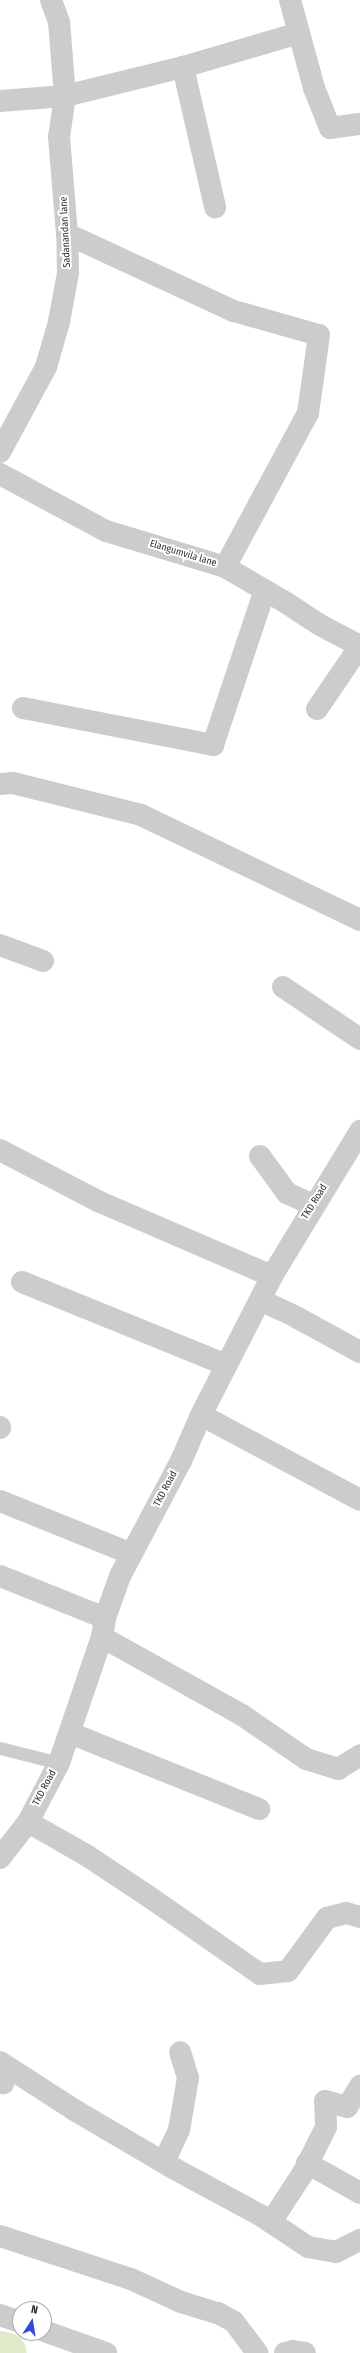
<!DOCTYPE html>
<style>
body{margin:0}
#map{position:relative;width:360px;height:2353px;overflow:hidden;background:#fff;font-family:"Fira Sans Condensed",sans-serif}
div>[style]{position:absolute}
.river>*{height:41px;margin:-20.5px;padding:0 20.5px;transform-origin:20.5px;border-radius:20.5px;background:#dfebca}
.service>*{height:13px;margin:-6.5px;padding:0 6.5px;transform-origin:6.5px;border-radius:6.5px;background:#ccc}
.minor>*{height:22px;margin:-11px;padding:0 11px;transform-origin:11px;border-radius:11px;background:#ccc}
.tertiary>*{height:22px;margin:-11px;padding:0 11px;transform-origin:11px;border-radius:11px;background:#ccc}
span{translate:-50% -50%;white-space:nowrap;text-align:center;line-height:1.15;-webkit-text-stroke:4px #fff;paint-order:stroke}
.street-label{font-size:10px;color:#2f2f2f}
.north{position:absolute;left:12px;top:2301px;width:40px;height:40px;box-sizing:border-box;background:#fff;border:1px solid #acacac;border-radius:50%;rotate:12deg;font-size:11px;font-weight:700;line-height:16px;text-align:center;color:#2f2f2f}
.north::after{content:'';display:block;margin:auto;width:14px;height:18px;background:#3745e1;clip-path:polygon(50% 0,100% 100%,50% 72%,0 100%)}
</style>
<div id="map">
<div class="river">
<div style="left:0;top:2351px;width:6px;rotate:18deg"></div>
</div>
<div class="service">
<div style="left:0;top:1748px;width:61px;rotate:14.3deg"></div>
</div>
<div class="minor">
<div style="left:290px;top:0;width:91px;rotate:74.7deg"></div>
<div style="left:314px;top:88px;width:43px;rotate:68.2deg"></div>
<div style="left:330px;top:128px;width:30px;rotate:-8deg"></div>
<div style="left:183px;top:67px;width:144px;rotate:77.1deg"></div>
<div style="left:0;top:101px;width:65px;rotate:-4.4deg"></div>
<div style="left:65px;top:96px;width:122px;rotate:-13.8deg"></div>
<div style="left:183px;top:67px;width:121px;rotate:-16.3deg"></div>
<div style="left:67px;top:234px;width:184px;rotate:24.8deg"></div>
<div style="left:234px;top:311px;width:88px;rotate:15.8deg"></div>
<div style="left:319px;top:335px;width:79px;rotate:98deg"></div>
<div style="left:308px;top:413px;width:175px;rotate:118.3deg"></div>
<div style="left:0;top:452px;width:97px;rotate:-61.6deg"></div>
<div style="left:46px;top:367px;width:47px;rotate:-73.9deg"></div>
<div style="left:59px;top:322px;width:50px;rotate:-79.6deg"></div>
<div style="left:68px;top:273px;width:39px;rotate:-91deg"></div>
<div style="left:67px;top:234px;width:97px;rotate:-94.7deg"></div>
<div style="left:59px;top:137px;width:41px;rotate:-81.7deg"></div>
<div style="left:65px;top:96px;width:74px;rotate:-94.6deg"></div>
<div style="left:59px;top:22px;width:23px;rotate:-110deg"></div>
<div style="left:0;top:474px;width:120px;rotate:28.3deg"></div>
<div style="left:106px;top:531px;width:124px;rotate:16.8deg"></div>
<div style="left:225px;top:567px;width:69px;rotate:30.3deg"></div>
<div style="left:285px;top:602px;width:42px;rotate:33.3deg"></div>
<div style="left:320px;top:625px;width:45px;rotate:27.7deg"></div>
<div style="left:23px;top:708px;width:194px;rotate:11deg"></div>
<div style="left:213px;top:745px;width:163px;rotate:-71.5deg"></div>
<div style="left:317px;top:709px;width:76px;rotate:-55.7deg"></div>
<div style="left:0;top:784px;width:13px;rotate:-4deg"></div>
<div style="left:13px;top:783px;width:132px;rotate:14deg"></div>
<div style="left:141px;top:815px;width:243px;rotate:25.6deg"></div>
<div style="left:0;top:945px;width:46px;rotate:20.4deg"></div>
<div style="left:283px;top:987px;width:93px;rotate:34deg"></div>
<div style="left:0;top:1150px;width:113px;rotate:27.5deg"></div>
<div style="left:100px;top:1202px;width:187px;rotate:23.3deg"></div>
<div style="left:260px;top:1156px;width:46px;rotate:53.9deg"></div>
<div style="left:287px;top:1193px;width:29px;rotate:25deg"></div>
<div style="left:22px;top:1282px;width:220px;rotate:22.1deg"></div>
<div style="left:260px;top:1300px;width:40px;rotate:25deg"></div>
<div style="left:296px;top:1317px;width:73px;rotate:28.7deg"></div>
<div style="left:201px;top:1415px;width:180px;rotate:28.1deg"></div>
<div style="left:0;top:1427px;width:1px;rotate:90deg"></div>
<div style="left:0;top:1501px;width:142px;rotate:21.9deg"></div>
<div style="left:0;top:1576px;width:113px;rotate:21.8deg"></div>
<div style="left:102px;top:1637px;width:160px;rotate:29.1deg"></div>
<div style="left:242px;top:1715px;width:78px;rotate:34.5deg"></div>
<div style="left:306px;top:1759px;width:34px;rotate:17deg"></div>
<div style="left:338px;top:1769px;width:26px;rotate:-32deg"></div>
<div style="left:70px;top:1733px;width:204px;rotate:21.9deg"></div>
<div style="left:28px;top:1822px;width:67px;rotate:29.6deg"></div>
<div style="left:86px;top:1855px;width:74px;rotate:33.5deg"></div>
<div style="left:148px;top:1896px;width:136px;rotate:34.9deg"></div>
<div style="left:260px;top:1974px;width:28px;rotate:-6deg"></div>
<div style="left:288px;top:1971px;width:66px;rotate:-53.7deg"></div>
<div style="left:327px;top:1918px;width:20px;rotate:-15deg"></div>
<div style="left:346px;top:1913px;width:15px;rotate:16deg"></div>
<div style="left:0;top:2062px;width:90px;rotate:32.8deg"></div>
<div style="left:76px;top:2111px;width:113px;rotate:30.4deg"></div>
<div style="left:173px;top:2168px;width:99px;rotate:28.4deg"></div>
<div style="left:260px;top:2215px;width:58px;rotate:33.7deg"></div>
<div style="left:308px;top:2247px;width:28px;rotate:10deg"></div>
<div style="left:336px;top:2252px;width:27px;rotate:-27deg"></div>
<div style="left:0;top:2081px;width:4px;rotate:34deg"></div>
<div style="left:164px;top:2162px;width:35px;rotate:-65deg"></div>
<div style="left:179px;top:2130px;width:53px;rotate:-80.2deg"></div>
<div style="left:188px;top:2078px;width:27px;rotate:-107deg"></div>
<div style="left:307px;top:2163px;width:61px;rotate:29.5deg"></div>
<div style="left:271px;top:2222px;width:59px;rotate:-56.9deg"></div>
<div style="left:303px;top:2173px;width:51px;rotate:-63.4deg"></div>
<div style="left:326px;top:2127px;width:26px;rotate:-92deg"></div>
<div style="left:325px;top:2101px;width:23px;rotate:15deg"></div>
<div style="left:347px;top:2107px;width:25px;rotate:-58deg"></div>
<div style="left:0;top:2236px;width:138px;rotate:18.2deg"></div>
<div style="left:131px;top:2279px;width:55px;rotate:24.7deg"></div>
<div style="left:181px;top:2302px;width:39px;rotate:17deg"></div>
<div style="left:218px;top:2313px;width:18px;rotate:29deg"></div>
<div style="left:234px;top:2322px;width:39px;rotate:53deg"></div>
<div style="left:0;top:2315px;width:21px;rotate:19deg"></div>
<div style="left:44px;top:2331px;width:66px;rotate:19.5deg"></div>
<div style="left:285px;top:2353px;width:8px;rotate:-14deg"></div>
<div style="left:293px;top:2351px;width:12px;rotate:9deg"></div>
</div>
<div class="tertiary">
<div style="left:0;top:1858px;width:46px;rotate:-52.1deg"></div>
<div style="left:28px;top:1822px;width:67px;rotate:-62.3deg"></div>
<div style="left:59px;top:1763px;width:133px;rotate:-71.2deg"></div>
<div style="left:102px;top:1637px;width:19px;rotate:-81deg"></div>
<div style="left:105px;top:1618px;width:45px;rotate:-70.3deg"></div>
<div style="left:120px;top:1576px;width:130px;rotate:-62.1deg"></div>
<div style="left:181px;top:1461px;width:50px;rotate:-66.5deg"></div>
<div style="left:201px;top:1415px;width:156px;rotate:-62.9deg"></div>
<div style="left:272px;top:1276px;width:170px;rotate:-58.7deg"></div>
</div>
<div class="street-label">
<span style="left:66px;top:232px;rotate:-93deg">Sadanandan lane</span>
<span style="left:183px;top:554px;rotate:17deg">Elangumvila lane</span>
<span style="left:315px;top:1202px;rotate:-58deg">TKD Road</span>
<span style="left:166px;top:1489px;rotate:-62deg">TKD Road</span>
<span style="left:45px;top:1788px;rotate:-62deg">TKD Road</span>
</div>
<div class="north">N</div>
</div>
